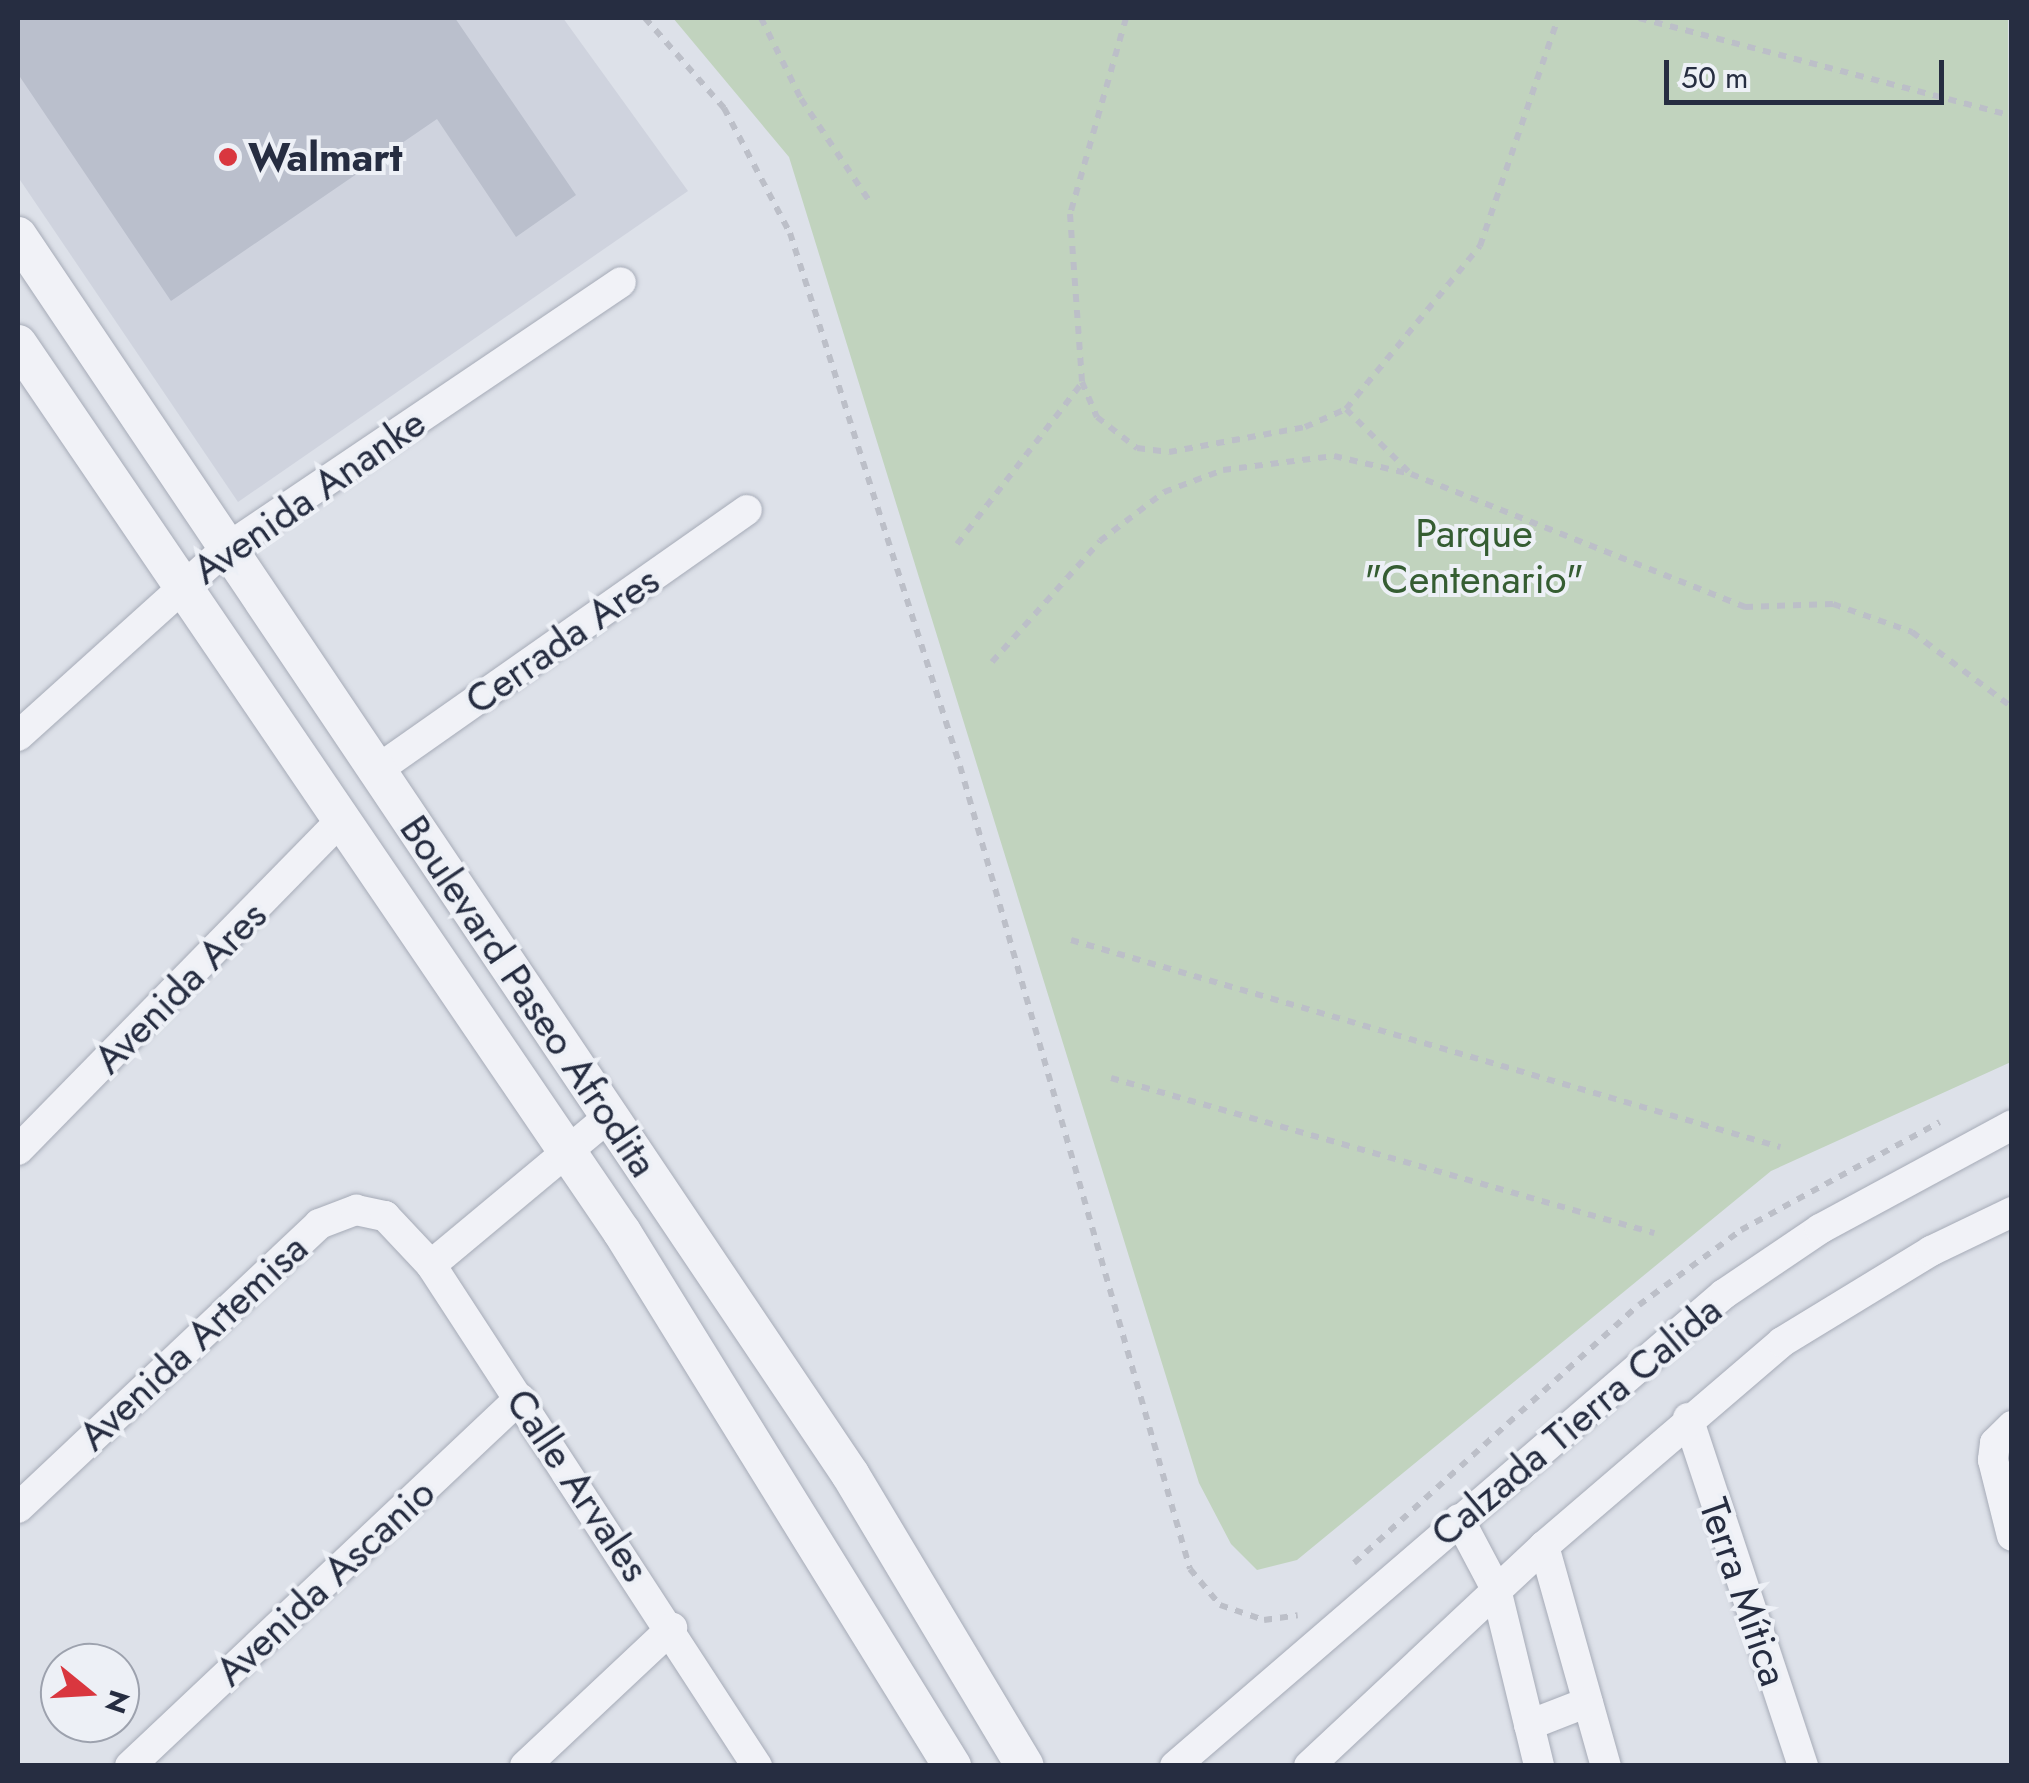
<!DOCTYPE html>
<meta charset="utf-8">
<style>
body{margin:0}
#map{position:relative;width:2029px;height:1783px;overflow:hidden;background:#dde1e9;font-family:Jost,sans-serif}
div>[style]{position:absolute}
.built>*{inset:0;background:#cfd3de}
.green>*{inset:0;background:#c1d3be}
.building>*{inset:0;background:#babfcc}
.path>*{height:6px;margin-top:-3px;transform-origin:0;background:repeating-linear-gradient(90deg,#bcbfc8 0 8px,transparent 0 16px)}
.roads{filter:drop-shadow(0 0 2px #a6abb7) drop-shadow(0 0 2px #a6abb7)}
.minor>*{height:30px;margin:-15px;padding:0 15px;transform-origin:15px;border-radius:15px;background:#f1f2f7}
.tertiary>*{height:38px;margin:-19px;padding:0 19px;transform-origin:19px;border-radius:19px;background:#f1f2f7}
.dots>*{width:28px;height:28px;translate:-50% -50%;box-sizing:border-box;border:5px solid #edf0f6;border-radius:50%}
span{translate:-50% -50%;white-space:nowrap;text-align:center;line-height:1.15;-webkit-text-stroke:8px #edf0f6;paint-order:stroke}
.poi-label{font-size:40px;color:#262d41;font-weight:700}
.left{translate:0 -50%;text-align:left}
.street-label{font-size:40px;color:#262d41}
.park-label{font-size:40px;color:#355d32}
.frame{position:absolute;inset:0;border:20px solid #262d41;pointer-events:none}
.north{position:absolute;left:40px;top:1643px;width:100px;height:100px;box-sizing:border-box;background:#edf0f6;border:2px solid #9da2ae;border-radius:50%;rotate:108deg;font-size:28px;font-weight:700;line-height:40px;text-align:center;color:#262d41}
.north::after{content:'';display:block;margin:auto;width:35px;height:45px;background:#d9373f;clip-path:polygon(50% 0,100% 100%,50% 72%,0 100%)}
.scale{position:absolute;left:1664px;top:60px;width:280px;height:45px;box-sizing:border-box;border:5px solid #262d41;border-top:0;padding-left:12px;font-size:30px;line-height:35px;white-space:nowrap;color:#262d41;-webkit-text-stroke:8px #edf0f6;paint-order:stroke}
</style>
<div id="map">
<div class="built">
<div style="clip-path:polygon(18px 18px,563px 18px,688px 191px,238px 502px,18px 177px)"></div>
</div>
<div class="green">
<div style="clip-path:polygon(673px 18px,2008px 18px,2011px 1062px,1771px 1171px,1297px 1560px,1257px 1570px,1231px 1544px,1199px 1483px,789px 157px)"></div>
</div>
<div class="building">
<div style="clip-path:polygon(18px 18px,455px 18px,576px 195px,516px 237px,437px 119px,171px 301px,18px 74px)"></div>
</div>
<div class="path">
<div style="left:645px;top:18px;width:120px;rotate:48.7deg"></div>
<div style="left:724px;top:108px;width:141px;rotate:62.2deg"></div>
<div style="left:790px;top:233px;width:559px;rotate:72.31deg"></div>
<div style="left:960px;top:766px;width:835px;rotate:74.02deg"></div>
<div style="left:1190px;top:1569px;width:47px;rotate:50.2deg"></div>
<div style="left:1220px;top:1605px;width:46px;rotate:18.8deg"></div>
<div style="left:1264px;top:1620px;width:34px;rotate:-8deg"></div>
<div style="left:761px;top:18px;width:90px;rotate:63.7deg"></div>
<div style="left:801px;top:99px;width:124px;rotate:56.2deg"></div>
<div style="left:1126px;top:18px;width:204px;rotate:105.9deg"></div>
<div style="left:1070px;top:214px;width:168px;rotate:85.9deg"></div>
<div style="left:1082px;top:382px;width:38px;rotate:67deg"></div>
<div style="left:1097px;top:417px;width:51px;rotate:37.8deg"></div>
<div style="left:1137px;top:448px;width:32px;rotate:7deg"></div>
<div style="left:1169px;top:452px;width:138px;rotate:-10.4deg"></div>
<div style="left:1305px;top:427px;width:45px;rotate:-23.7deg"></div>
<div style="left:1346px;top:409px;width:211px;rotate:-50.6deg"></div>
<div style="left:1480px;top:246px;width:241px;rotate:-71.1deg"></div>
<div style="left:1639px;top:18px;width:377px;rotate:14.7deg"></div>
<div style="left:1346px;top:409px;width:92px;rotate:45deg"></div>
<div style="left:1411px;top:474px;width:360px;rotate:21.7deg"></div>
<div style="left:1745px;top:607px;width:88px;rotate:-2deg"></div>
<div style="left:1833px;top:604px;width:84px;rotate:19.5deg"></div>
<div style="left:1912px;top:632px;width:125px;rotate:36.9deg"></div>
<div style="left:957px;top:544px;width:204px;rotate:-52.2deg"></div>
<div style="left:992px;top:662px;width:162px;rotate:-48.2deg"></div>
<div style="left:1100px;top:541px;width:81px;rotate:-37.4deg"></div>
<div style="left:1164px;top:492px;width:63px;rotate:-20.4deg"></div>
<div style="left:1223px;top:470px;width:112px;rotate:-7.2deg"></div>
<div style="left:1334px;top:456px;width:78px;rotate:13.3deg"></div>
<div style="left:1071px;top:940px;width:739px;rotate:16.28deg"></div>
<div style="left:1111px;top:1078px;width:565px;rotate:15.93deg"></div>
<div style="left:1354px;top:1563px;width:384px;rotate:-42.2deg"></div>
<div style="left:1639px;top:1305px;width:127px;rotate:-36.3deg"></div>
<div style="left:1741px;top:1230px;width:226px;rotate:-28.5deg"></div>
</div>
<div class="roads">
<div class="minor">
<div style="left:18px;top:736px;width:281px;rotate:-42deg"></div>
<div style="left:227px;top:548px;width:475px;rotate:-34deg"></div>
<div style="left:377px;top:770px;width:452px;rotate:-35.1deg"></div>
<div style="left:18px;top:1150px;width:460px;rotate:-45.6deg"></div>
<div style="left:431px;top:1265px;width:233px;rotate:-39.8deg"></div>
<div style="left:1688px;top:1418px;width:367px;rotate:71.7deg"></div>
<div style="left:2012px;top:1426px;width:24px;rotate:135deg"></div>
<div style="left:1995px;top:1443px;width:17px;rotate:97deg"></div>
<div style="left:1993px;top:1460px;width:78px;rotate:76deg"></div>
<div style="left:18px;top:1508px;width:414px;rotate:-43.3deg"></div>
<div style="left:319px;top:1224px;width:40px;rotate:-21deg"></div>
<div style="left:356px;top:1210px;width:30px;rotate:12deg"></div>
<div style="left:385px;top:1216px;width:67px;rotate:46.8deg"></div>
<div style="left:431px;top:1265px;width:598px;rotate:56.95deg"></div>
<div style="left:1459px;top:1519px;width:79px;rotate:62.1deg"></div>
<div style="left:1496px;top:1589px;width:182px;rotate:76.3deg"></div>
<div style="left:1544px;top:1546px;width:229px;rotate:74.3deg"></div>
<div style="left:1529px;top:1725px;width:63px;rotate:-21.3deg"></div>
<div style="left:130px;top:1766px;width:536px;rotate:-43.34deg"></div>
<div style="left:525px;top:1766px;width:202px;rotate:-43.2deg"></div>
<div style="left:1175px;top:1766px;width:724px;rotate:-40.69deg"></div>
<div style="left:1724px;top:1294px;width:116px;rotate:-34.1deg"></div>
<div style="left:1820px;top:1229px;width:218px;rotate:-28.4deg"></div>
<div style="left:1309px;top:1766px;width:322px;rotate:-43.1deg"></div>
<div style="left:1544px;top:1546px;width:313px;rotate:-40.6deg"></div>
<div style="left:1782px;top:1342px;width:175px;rotate:-31.4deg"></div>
<div style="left:1931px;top:1251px;width:90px;rotate:-25.7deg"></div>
</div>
<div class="tertiary">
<div style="left:18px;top:236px;width:1492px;rotate:56.1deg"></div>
<div style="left:850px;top:1474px;width:340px;rotate:59.1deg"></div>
<div style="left:18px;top:344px;width:1074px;rotate:55.78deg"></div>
<div style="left:622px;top:1232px;width:628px;rotate:58.28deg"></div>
</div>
</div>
<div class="dots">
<div style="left:228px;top:157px;background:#d9373f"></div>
</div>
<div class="poi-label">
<span class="left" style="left:248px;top:157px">Walmart</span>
</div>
<div class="street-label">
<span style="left:309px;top:496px;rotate:-35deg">Avenida Ananke</span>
<span style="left:562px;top:640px;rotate:-35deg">Cerrada Ares</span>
<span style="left:180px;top:987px;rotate:-45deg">Avenida Ares</span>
<span style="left:529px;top:996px;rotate:56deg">Boulevard Paseo Afrodita</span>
<span style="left:193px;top:1342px;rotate:-43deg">Avenida Artemisa</span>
<span style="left:1576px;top:1421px;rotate:-40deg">Calzada Tierra Calida</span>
<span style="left:578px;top:1485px;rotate:56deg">Calle Arvales</span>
<span style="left:325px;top:1582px;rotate:-43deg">Avenida Ascanio</span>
<span style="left:1744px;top:1592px;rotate:71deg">Terra Mítica</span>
</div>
<div class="park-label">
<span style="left:1474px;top:556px">Parque<br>"Centenario"</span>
</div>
<div class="frame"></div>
<div class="north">N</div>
<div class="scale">50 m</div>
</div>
